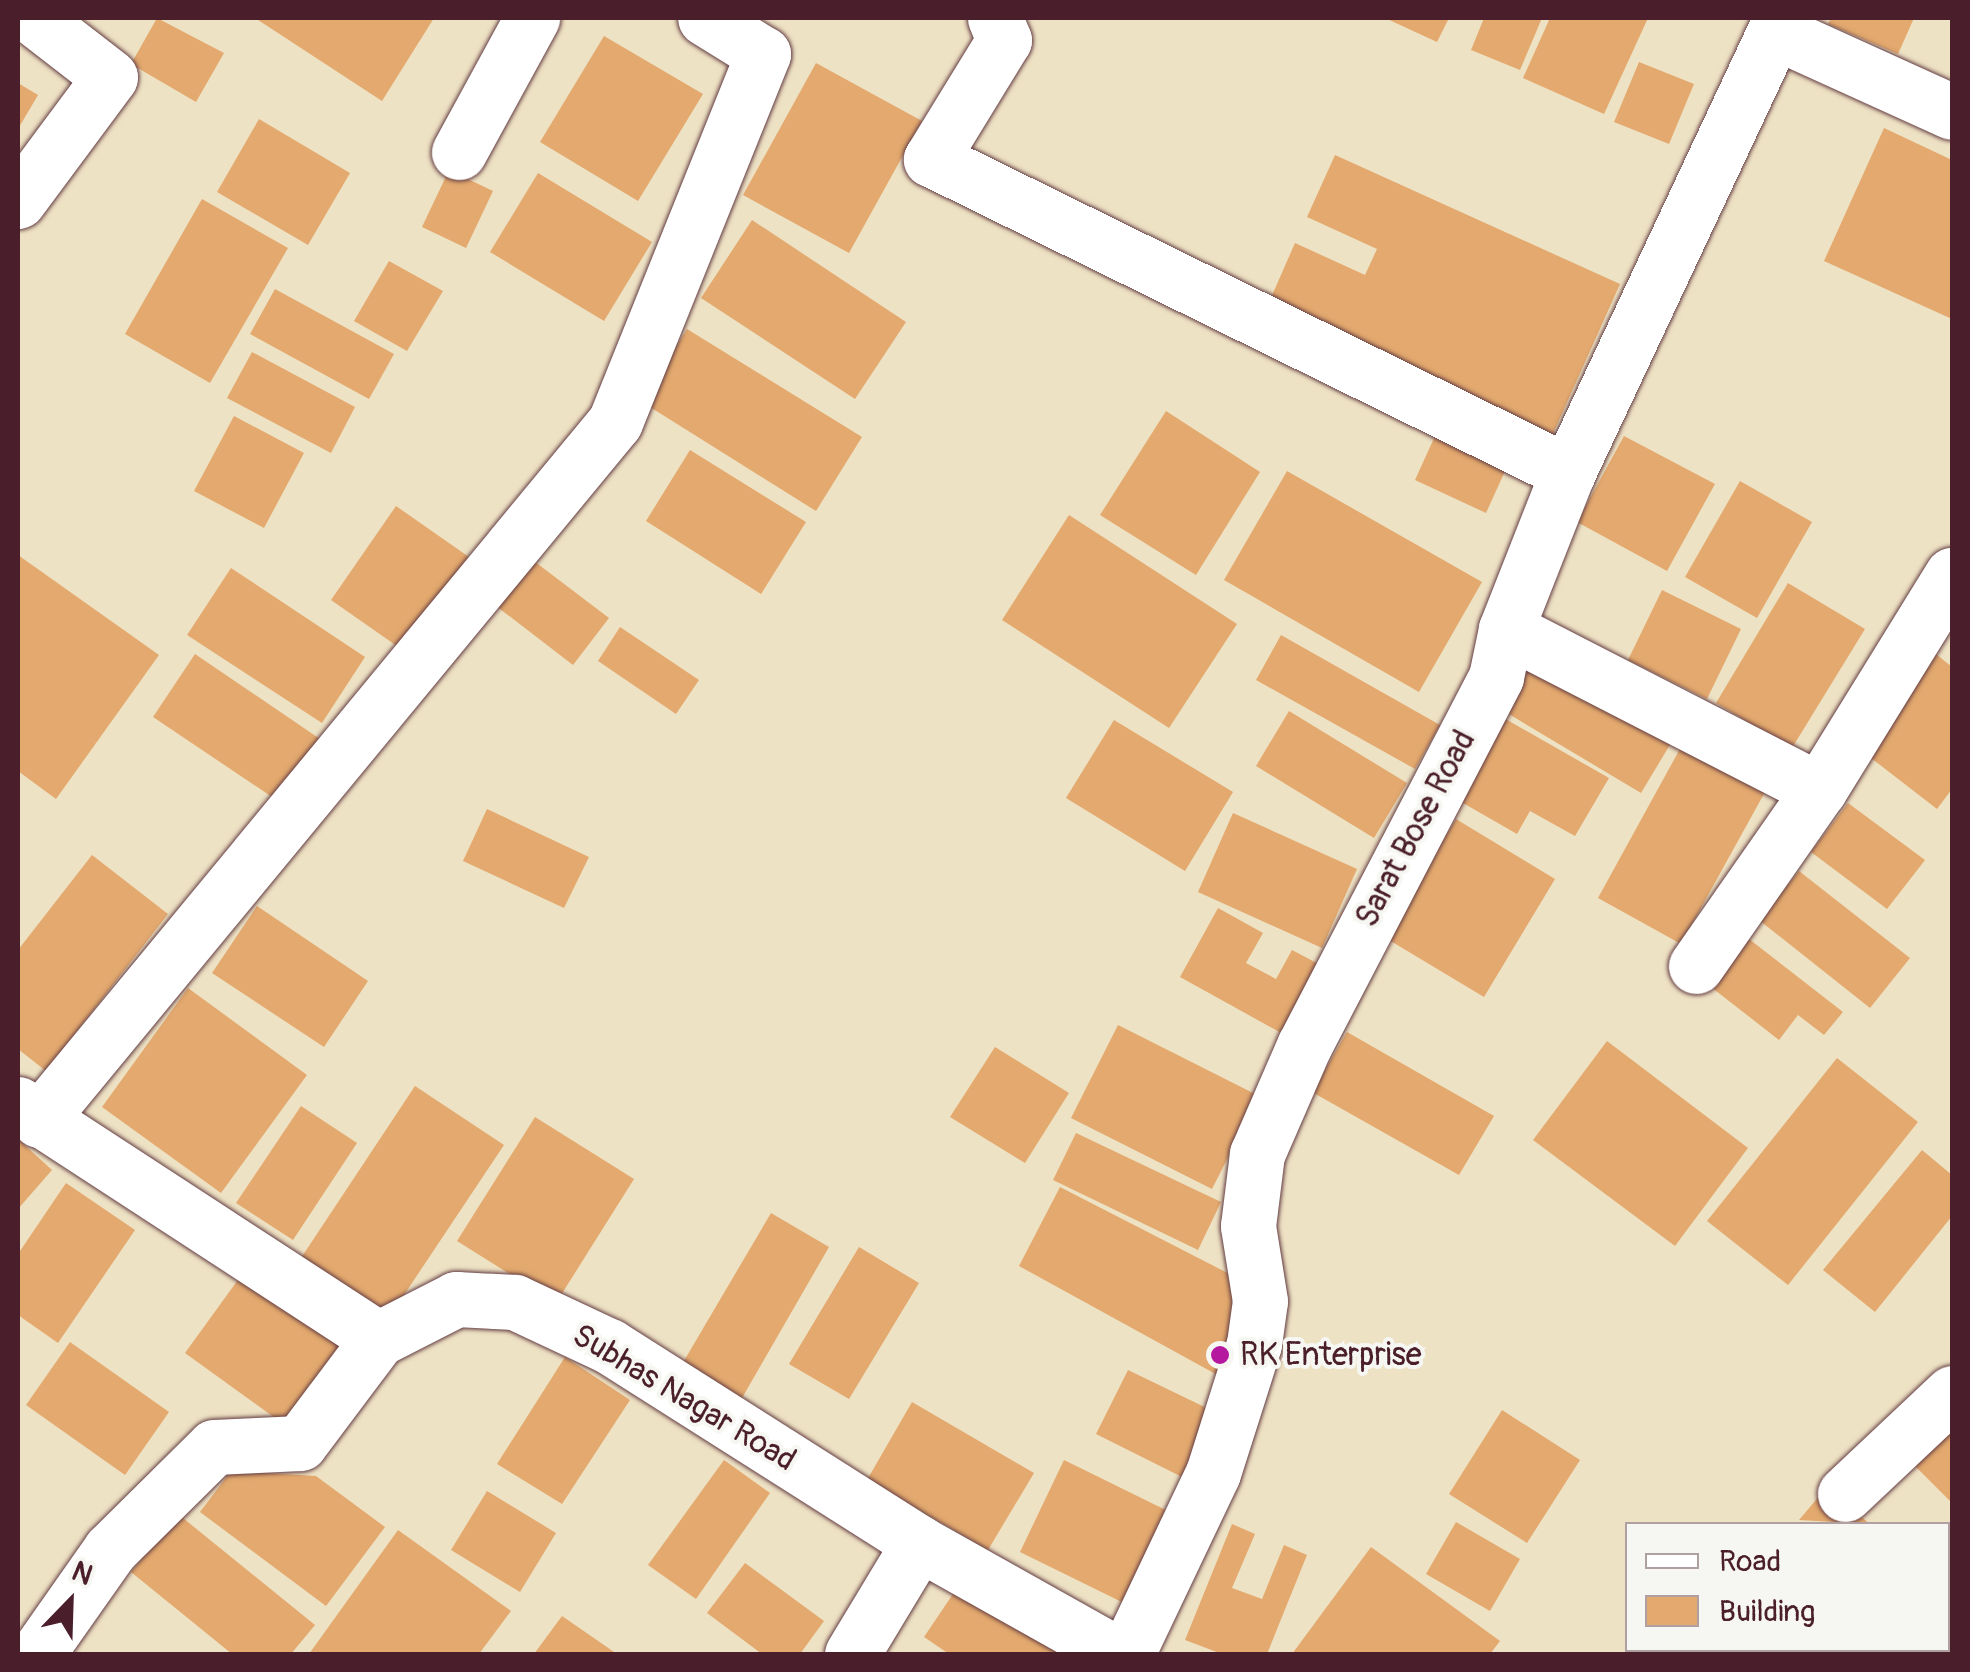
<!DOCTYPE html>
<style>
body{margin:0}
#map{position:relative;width:1970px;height:1672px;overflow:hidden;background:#eee2c4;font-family:Pangolin,sans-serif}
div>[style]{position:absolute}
.building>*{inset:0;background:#e3a96e}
.roads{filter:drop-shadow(0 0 2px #633c42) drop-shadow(0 0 2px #633c42)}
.minor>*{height:55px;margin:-27.5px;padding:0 27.5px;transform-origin:27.5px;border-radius:27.5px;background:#fff}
.dots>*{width:28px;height:28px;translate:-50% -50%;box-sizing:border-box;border:5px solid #f6f6f2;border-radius:50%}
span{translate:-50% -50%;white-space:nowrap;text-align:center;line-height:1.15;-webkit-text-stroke:8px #f6f6f2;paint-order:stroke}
.street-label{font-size:32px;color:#4a1f2b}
.poi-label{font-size:32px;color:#4a1f2b}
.left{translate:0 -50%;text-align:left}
.frame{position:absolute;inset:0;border:20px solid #4a1f2b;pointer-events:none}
.legend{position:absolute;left:1625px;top:1522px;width:325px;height:130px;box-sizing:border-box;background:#f6f6f2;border:2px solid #b1a0a2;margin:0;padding:12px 18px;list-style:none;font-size:30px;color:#4a1f2b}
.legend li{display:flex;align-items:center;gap:20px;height:50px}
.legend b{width:50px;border:2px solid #b1a0a2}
.north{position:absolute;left:20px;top:1552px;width:100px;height:100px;-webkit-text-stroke:8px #f6f6f2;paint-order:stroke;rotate:23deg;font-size:28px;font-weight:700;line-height:40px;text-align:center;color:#4a1f2b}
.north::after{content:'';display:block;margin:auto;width:35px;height:45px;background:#4a1f2b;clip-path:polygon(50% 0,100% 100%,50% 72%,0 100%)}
</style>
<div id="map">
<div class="building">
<div style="clip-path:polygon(157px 18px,224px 53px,196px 102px,131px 64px)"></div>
<div style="clip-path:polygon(255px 18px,434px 18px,382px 101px)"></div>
<div style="clip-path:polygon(1385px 18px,1449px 18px,1437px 42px)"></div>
<div style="clip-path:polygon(1484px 18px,1542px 18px,1520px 70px,1471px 50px)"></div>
<div style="clip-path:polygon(1550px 18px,1648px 18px,1604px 114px,1523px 78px)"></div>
<div style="clip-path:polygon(1831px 18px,1914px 18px,1898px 54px,1828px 24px)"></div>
<div style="clip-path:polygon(604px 36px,703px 94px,638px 201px,540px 142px)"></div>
<div style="clip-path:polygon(1639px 62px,1694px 84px,1669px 144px,1614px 122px)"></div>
<div style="clip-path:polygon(816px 63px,922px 121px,849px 253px,743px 195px)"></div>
<div style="clip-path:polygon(18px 83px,38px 95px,18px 129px)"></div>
<div style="clip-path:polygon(259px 119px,350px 173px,308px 245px,217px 192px)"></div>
<div style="clip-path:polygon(1884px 128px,1952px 160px,1952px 319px,1824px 261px)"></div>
<div style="clip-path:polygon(1335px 155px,1620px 284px,1551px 438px,1266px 309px,1295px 243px,1365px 275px,1377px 249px,1307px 217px)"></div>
<div style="clip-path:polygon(449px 170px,493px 191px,466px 248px,422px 227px)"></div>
<div style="clip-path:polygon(538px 173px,652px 242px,604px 321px,490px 252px)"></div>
<div style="clip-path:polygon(202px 199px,288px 248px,210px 383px,125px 334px)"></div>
<div style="clip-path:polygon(752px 220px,906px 322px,855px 399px,701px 298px)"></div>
<div style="clip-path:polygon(389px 261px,443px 291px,407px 351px,354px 321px)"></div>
<div style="clip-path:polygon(275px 289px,394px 354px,369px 399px,250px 334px)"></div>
<div style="clip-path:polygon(687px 329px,862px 437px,816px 511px,642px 402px)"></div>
<div style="clip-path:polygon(252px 352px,355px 407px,331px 453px,227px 398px)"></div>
<div style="clip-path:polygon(1166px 411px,1260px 472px,1196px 575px,1100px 515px)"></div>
<div style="clip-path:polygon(234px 416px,304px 453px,264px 528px,194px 491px)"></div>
<div style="clip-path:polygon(1440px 425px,1511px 458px,1486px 513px,1415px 480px)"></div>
<div style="clip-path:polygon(1624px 436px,1715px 484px,1667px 571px,1577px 522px)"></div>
<div style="clip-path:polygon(690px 450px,806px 522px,761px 594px,646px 521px)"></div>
<div style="clip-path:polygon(1287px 471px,1482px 582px,1419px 692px,1224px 580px)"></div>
<div style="clip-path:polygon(1740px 481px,1812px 522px,1757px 618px,1685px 577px)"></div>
<div style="clip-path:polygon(396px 506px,469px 557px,404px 651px,331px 600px)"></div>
<div style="clip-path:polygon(1069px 515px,1237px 624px,1169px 728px,1002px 620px)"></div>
<div style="clip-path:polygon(522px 552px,609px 618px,573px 665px,487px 599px)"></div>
<div style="clip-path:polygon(18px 555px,159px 655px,56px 799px,18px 771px)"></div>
<div style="clip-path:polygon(231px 568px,365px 657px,322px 723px,187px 635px)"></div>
<div style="clip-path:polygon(1788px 583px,1865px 629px,1792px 748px,1716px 703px)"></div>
<div style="clip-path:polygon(1662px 590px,1741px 629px,1707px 699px,1628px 660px)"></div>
<div style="clip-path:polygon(620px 627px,699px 680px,676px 714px,598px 661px)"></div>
<div style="clip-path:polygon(1281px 635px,1440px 725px,1415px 769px,1256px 680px)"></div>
<div style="clip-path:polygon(195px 654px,320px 739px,278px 801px,153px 717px)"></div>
<div style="clip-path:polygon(1936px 654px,1952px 667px,1952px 789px,1937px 809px,1862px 751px)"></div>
<div style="clip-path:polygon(1527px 656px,1671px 743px,1641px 793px,1497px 707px)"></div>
<div style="clip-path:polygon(1289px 711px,1407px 783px,1374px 838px,1256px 766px)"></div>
<div style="clip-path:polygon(1495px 713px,1609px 778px,1575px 836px,1530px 811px,1517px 834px,1449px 795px)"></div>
<div style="clip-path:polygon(1114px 720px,1233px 792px,1185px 871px,1066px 798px)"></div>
<div style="clip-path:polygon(1681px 747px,1765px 792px,1681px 944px,1598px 898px)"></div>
<div style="clip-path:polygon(1848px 803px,1925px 860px,1887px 909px,1811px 852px)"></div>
<div style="clip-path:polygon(487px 809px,589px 857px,564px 908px,463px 861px)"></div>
<div style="clip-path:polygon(1233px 813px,1357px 869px,1322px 948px,1198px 892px)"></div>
<div style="clip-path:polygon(1456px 819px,1555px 879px,1484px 997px,1384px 937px)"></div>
<div style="clip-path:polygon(92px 855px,168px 914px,46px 1071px,18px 1049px,18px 950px)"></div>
<div style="clip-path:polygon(1799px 871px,1910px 958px,1870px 1008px,1759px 920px)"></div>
<div style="clip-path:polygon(257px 906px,368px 981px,324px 1047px,212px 973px)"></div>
<div style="clip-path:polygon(1218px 908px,1263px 933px,1246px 963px,1276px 979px,1292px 950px,1330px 970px,1292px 1039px,1180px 977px)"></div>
<div style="clip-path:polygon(1740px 932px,1843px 1012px,1824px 1035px,1798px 1015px,1779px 1040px,1702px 980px)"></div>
<div style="clip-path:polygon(188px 988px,307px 1075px,221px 1193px,102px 1107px)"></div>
<div style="clip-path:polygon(1118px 1025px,1259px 1096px,1212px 1189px,1071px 1118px)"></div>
<div style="clip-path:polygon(1347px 1032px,1494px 1116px,1459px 1175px,1312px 1092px)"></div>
<div style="clip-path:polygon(1607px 1041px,1748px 1148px,1675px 1246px,1533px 1140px)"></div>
<div style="clip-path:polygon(995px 1047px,1069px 1093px,1025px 1163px,950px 1117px)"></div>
<div style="clip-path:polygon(1837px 1058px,1918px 1122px,1788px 1285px,1707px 1221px)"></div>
<div style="clip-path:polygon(415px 1086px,504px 1145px,390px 1316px,301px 1258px)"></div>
<div style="clip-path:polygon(301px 1106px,357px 1143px,293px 1240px,236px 1203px)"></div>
<div style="clip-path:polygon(535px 1117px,634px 1179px,556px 1303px,457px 1241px)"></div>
<div style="clip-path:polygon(1076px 1133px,1221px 1202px,1198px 1250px,1053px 1180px)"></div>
<div style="clip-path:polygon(18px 1139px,52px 1170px,18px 1209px)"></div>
<div style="clip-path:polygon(1922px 1150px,1952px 1175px,1952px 1216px,1875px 1312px,1823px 1270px)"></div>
<div style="clip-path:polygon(66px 1183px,135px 1230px,58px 1343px,18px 1315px,18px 1254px)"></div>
<div style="clip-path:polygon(1060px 1187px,1247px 1283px,1232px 1383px,1019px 1266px)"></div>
<div style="clip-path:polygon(771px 1213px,829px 1247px,738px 1405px,678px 1371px)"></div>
<div style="clip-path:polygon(859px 1247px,919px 1283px,849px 1399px,789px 1364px)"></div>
<div style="clip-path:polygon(248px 1266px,353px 1341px,289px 1428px,185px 1353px)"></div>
<div style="clip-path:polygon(70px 1342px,169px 1412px,125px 1475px,26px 1405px)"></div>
<div style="clip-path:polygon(565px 1357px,630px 1400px,562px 1504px,497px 1464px)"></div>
<div style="clip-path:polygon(1128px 1370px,1217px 1413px,1184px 1478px,1096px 1434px)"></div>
<div style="clip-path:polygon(912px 1402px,1034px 1473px,988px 1550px,867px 1480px)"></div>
<div style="clip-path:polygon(1502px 1410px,1580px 1460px,1527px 1543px,1449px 1494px)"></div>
<div style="clip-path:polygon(1952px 1415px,1952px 1503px,1908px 1459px)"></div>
<div style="clip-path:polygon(724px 1460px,770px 1493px,696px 1599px,648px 1565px)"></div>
<div style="clip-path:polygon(1064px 1460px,1180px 1517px,1136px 1609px,1020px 1552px)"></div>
<div style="clip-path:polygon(231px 1471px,316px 1476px,385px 1527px,326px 1606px,200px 1512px)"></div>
<div style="clip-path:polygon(1826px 1488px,1870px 1524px,1799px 1520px)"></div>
<div style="clip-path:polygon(487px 1491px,556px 1533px,520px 1592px,451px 1550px)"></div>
<div style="clip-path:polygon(178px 1514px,315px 1625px,291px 1654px,232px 1654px,131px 1572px)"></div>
<div style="clip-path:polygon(1456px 1522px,1520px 1559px,1490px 1611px,1426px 1574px)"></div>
<div style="clip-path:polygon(1232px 1524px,1255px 1534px,1232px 1588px,1262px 1599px,1284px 1545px,1307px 1555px,1267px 1654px,1222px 1654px,1185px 1640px)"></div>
<div style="clip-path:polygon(398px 1530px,511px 1611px,479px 1654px,309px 1654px)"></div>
<div style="clip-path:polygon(1952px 1534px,1952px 1654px,1927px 1654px,1921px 1650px,1948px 1650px)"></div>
<div style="clip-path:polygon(1371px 1547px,1500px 1641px,1490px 1654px,1292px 1654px)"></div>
<div style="clip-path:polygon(745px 1563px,824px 1621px,800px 1654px,762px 1654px,707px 1613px)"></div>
<div style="clip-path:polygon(959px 1585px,1058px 1652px,1056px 1654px,949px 1654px,924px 1637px)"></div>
<div style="clip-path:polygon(562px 1616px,617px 1654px,534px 1654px)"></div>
<div style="clip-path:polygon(1757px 1650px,1831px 1650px,1826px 1654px)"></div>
</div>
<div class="roads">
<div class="minor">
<div style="left:995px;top:18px;width:24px;rotate:68deg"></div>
<div style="left:1004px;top:40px;width:140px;rotate:121.5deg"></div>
<div style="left:931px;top:159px;width:710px;rotate:26.17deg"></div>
<div style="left:1776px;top:32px;width:193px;rotate:24.4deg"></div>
<div style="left:459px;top:152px;width:153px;rotate:-61.4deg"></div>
<div style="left:18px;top:201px;width:154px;rotate:-53.4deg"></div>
<div style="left:110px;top:77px;width:96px;rotate:-142.2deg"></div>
<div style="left:1506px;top:629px;width:352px;rotate:27.2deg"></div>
<div style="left:1819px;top:790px;width:253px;rotate:-58.3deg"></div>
<div style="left:1696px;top:966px;width:215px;rotate:-55.1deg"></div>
<div style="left:18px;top:1104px;width:430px;rotate:33.1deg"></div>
<div style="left:378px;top:1339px;width:88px;rotate:-27.1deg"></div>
<div style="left:456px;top:1299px;width:59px;rotate:2.9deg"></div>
<div style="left:515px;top:1302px;width:104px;rotate:25.1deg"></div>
<div style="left:609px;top:1346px;width:367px;rotate:32.4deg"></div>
<div style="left:919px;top:1543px;width:227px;rotate:29.3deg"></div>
<div style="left:39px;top:1120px;width:905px;rotate:-50.47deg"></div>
<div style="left:615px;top:422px;width:397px;rotate:-68.1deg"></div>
<div style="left:763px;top:54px;width:68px;rotate:-148.2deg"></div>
<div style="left:1845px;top:1494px;width:147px;rotate:-43.3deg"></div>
<div style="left:37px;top:1654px;width:127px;rotate:-54.9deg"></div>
<div style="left:110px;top:1550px;width:146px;rotate:-44.7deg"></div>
<div style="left:214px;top:1447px;width:86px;rotate:-2.7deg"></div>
<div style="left:300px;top:1443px;width:130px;rotate:-53.1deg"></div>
<div style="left:852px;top:1654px;width:130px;rotate:-58.9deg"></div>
<div style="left:1127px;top:1654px;width:200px;rotate:-64.6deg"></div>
<div style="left:1213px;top:1473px;width:135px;rotate:-72.4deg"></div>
<div style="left:1254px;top:1344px;width:43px;rotate:-82.1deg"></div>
<div style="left:1260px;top:1301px;width:76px;rotate:-99.1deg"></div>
<div style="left:1248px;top:1226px;width:73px;rotate:-82.9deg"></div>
<div style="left:1257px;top:1154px;width:118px;rotate:-66.5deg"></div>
<div style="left:1304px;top:1046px;width:416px;rotate:-62.5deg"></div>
<div style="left:1496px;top:677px;width:49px;rotate:-78.2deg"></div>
<div style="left:1506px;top:629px;width:169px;rotate:-68.5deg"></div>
<div style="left:1568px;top:472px;width:501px;rotate:-64.87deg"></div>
</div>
</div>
<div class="dots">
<div style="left:1220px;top:1355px;background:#b5179e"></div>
</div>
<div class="street-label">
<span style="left:1416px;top:829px;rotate:-62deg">Sarat Bose Road</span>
<span style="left:684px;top:1398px;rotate:31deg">Subhas Nagar Road</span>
</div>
<div class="poi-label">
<span class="left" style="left:1240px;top:1355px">RK Enterprise</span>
</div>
<div class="frame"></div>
<ul class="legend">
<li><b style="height:12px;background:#fff"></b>Road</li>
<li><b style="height:28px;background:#e3a96e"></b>Building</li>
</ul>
<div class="north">N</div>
</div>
